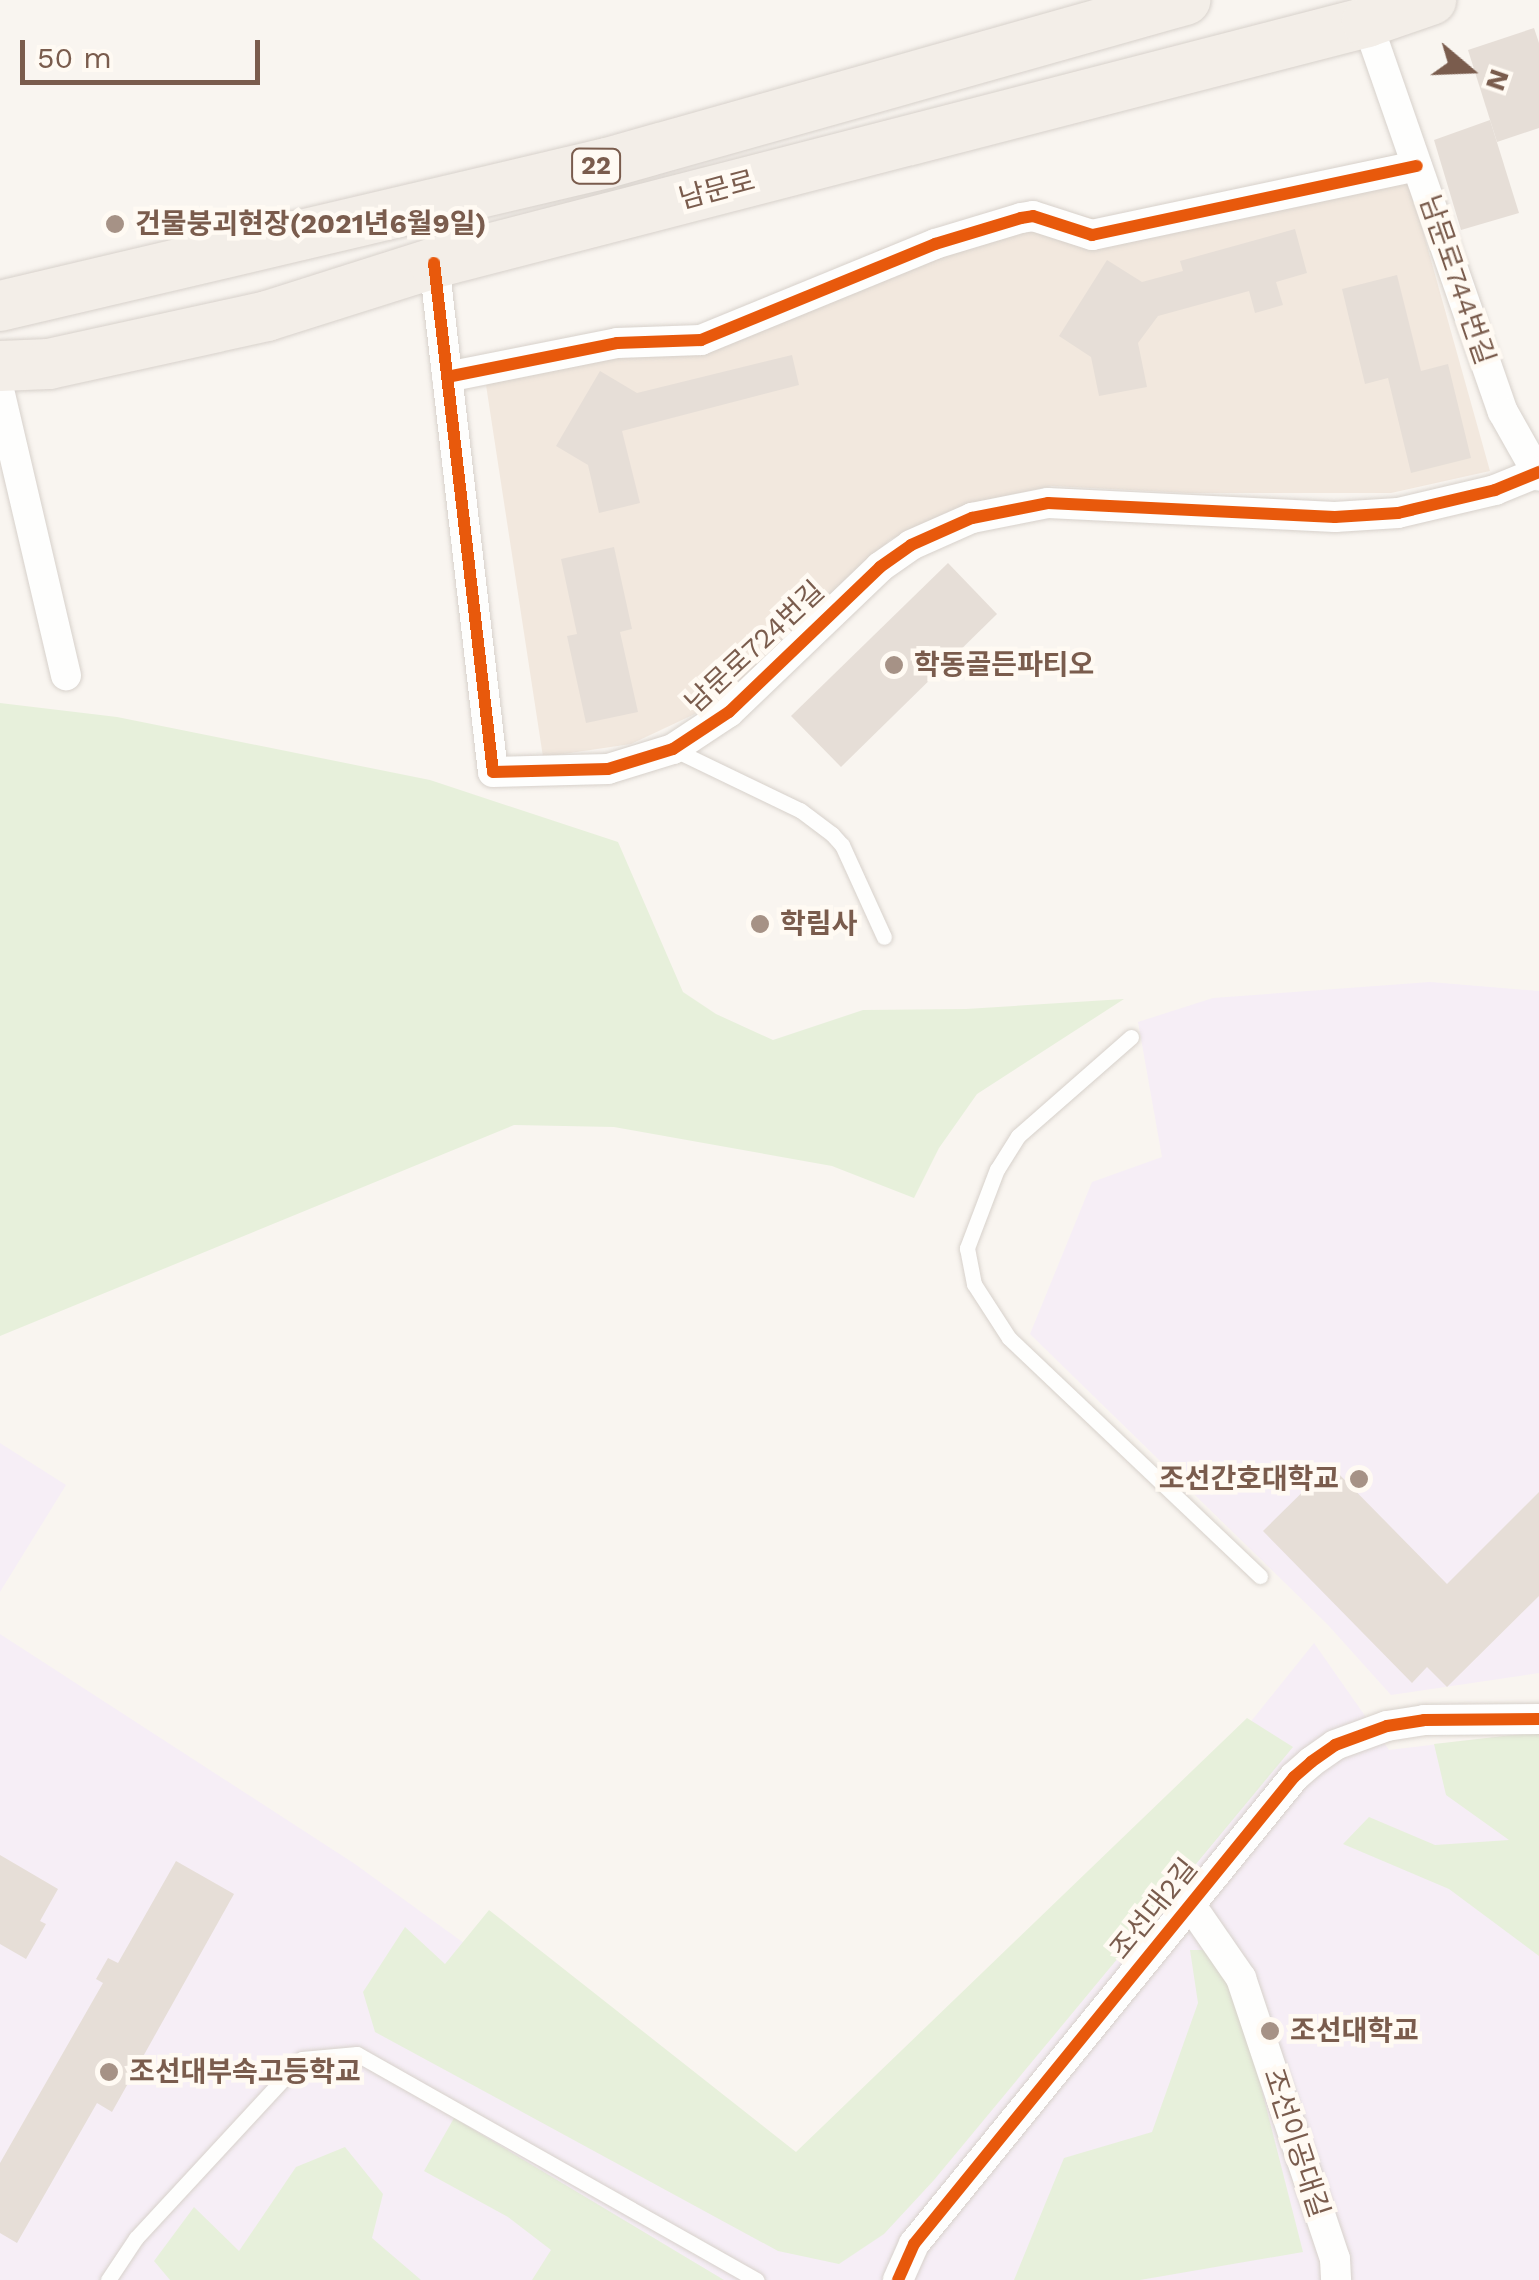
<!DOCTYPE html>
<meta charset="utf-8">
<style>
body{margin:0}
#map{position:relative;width:1539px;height:2280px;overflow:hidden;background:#f9f5f0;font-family:"Work Sans","Noto Sans KR",sans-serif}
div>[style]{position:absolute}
.residential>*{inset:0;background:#f2e8de}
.education>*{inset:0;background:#f6eef6}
.green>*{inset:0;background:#e7f0db}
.building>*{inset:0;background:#e6ded7}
.roads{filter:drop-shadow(0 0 2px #d7d1cb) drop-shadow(0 0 2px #d7d1cb)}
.lane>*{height:15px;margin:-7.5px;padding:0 7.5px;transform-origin:7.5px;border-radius:7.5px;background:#fefefd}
.street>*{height:30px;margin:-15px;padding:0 15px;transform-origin:15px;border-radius:15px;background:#fefefd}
.primary>*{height:50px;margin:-25px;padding:0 25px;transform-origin:25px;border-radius:25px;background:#f3eee8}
.cycleway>*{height:12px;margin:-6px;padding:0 6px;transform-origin:6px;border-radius:6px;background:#e8590c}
.dots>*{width:28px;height:28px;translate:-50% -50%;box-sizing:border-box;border:5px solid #fffaf3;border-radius:50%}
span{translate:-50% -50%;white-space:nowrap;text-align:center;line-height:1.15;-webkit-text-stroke:9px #fffaf3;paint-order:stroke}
.shield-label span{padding:2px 8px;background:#fffaf3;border:2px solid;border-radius:8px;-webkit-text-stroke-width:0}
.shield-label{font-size:25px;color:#7a5c4d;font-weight:700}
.street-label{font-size:28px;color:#7a5c4d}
.poi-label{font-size:28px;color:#7a5c4d;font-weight:700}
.left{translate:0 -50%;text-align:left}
.right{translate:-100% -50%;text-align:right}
.north{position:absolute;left:1419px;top:20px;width:100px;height:100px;-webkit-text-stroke:8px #fffaf3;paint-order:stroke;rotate:109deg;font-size:28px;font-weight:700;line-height:40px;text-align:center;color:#7a5c4d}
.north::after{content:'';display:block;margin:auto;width:35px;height:45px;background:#7a5c4d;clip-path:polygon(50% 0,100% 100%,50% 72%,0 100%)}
.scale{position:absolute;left:20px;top:40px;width:240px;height:45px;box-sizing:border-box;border:5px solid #7a5c4d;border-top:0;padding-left:12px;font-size:30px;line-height:35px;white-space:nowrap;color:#7a5c4d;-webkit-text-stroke:8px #fffaf3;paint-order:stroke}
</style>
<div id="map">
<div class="residential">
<div style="clip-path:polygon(1401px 153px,1490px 471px,1391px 493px,1188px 493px,1052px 486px,999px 497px,891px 539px,716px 704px,631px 744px,543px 757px,486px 385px,882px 277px,877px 250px,1026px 203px,1107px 221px)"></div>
</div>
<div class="education">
<div style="clip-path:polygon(1430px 982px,1539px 991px,1539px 1673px,1391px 1695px,1328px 1625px,1030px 1334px,1092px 1182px,1162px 1157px,1138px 1022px,1213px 998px)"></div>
<div style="clip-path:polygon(0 1443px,66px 1485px,0 1592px)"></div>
<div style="clip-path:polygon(0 1634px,355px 1864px,815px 2198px,865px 2201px,1314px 1643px,1389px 1750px,1539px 1732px,1539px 2280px,0 2280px)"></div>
</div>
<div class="green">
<div style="clip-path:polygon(0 703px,117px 717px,430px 780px,618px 842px,683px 992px,716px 1014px,773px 1040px,863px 1010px,966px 1009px,1124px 999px,977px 1094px,939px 1148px,914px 1198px,832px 1166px,614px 1127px,514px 1125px,0 1336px)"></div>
<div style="clip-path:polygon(1247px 1718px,1293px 1747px,934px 2180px,884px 2234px,839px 2264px,778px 2251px,375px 2032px,363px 1992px,405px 1927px,445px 1964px,489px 1910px,796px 2152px)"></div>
<div style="clip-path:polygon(1539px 1732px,1539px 1956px,1449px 1889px,1343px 1844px,1369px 1817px,1435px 1845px,1509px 1840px,1446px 1795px,1434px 1744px)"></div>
<div style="clip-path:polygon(1190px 1950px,1213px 1950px,1243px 2016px,1303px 2252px,1140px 2280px,1014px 2280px,1064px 2158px,1152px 2132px,1198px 2003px)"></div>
<div style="clip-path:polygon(454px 2118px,724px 2280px,532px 2280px,551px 2250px,508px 2217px,424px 2171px)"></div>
<div style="clip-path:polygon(345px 2147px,383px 2194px,372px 2238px,421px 2280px,170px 2280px,154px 2261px,194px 2207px,239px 2251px,296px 2167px)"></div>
</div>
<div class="building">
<div style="clip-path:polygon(1534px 28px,1539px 43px,1539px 128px,1497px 142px,1468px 50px)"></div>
<div style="clip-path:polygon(1490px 120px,1519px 213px,1461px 230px,1434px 140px)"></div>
<div style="clip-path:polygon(1295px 229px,1307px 273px,1276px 282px,1283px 305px,1255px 313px,1249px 291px,1158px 316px,1138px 343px,1147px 387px,1099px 396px,1091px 357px,1059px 336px,1107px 260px,1142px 282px,1183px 271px,1180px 261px)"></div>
<div style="clip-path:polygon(1397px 275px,1421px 371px,1448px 364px,1471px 458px,1411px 473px,1388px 378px,1365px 384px,1342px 289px)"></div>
<div style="clip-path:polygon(792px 355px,799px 385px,622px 431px,640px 503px,599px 513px,588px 465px,556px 446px,600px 371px,637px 393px)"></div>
<div style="clip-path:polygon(614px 547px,632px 629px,620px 632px,638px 712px,586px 723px,567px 636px,577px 634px,561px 559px)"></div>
<div style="clip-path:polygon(948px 563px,997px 614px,841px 767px,791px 716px)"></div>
<div style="clip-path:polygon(1330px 1465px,1447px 1584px,1539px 1492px,1539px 1596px,1447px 1687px,1427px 1667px,1412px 1683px,1263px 1531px)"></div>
<div style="clip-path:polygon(0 1855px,58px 1889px,40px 1921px,46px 1924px,26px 1959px,0 1944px)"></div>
<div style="clip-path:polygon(176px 1861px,234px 1894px,112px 2112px,97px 2103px,17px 2243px,0 2233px,0 2163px,103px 1983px,96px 1979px,108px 1958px,118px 1963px)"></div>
</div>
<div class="roads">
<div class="lane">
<div style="left:673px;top:749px;width:141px;rotate:25.7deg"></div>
<div style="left:800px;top:810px;width:40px;rotate:37deg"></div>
<div style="left:832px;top:834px;width:15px;rotate:48deg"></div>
<div style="left:842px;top:845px;width:101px;rotate:65.5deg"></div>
<div style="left:1131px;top:1037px;width:150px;rotate:138.8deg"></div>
<div style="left:1018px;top:1136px;width:39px;rotate:122deg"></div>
<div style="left:997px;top:1169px;width:85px;rotate:110.8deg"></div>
<div style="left:967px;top:1248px;width:37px;rotate:79deg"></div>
<div style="left:974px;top:1284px;width:64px;rotate:57.1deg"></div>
<div style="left:1009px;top:1338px;width:346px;rotate:43.5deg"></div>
<div style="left:108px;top:2280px;width:50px;rotate:-56.3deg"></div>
<div style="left:136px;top:2238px;width:244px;rotate:-47.2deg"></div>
<div style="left:302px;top:2059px;width:55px;rotate:-5.2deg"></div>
<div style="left:357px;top:2054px;width:459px;rotate:29.5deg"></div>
</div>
<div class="street">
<div style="left:1367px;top:22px;width:413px;rotate:70.8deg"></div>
<div style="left:1503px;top:412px;width:73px;rotate:60.6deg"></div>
<div style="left:434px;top:263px;width:512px;rotate:83.39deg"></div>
<div style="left:493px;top:772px;width:115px;rotate:-1.5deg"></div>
<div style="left:608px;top:769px;width:68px;rotate:-17.1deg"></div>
<div style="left:673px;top:749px;width:67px;rotate:-33.5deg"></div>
<div style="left:729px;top:712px;width:209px;rotate:-43.8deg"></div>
<div style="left:880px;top:567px;width:38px;rotate:-35deg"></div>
<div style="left:911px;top:545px;width:67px;rotate:-23.9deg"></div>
<div style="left:972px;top:518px;width:77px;rotate:-11.2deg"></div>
<div style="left:1048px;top:503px;width:287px;rotate:2.8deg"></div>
<div style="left:1335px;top:517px;width:63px;rotate:-3.6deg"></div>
<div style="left:1398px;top:513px;width:100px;rotate:-13.3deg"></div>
<div style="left:1495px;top:490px;width:48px;rotate:-22.2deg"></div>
<div style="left:447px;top:377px;width:173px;rotate:-11.3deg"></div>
<div style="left:617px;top:343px;width:84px;rotate:-2deg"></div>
<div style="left:701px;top:340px;width:253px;rotate:-22.3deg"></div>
<div style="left:935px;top:244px;width:90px;rotate:-16.8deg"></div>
<div style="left:1021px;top:218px;width:12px;rotate:-9deg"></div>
<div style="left:1033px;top:216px;width:62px;rotate:17.9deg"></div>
<div style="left:1092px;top:235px;width:332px;rotate:-12deg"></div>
<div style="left:0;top:394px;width:289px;rotate:76.8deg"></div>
<div style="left:1190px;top:1904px;width:90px;rotate:55.4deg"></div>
<div style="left:1241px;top:1978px;width:296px;rotate:71.5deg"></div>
<div style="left:1335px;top:2259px;width:21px;rotate:87deg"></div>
<div style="left:898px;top:2280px;width:39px;rotate:-66deg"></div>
<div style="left:914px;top:2244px;width:602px;rotate:-50.86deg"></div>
<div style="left:1294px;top:1777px;width:23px;rotate:-41deg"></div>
<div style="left:1311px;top:1762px;width:29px;rotate:-35deg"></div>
<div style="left:1335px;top:1745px;width:55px;rotate:-20.1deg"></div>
<div style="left:1387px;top:1726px;width:37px;rotate:-9deg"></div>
<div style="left:1424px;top:1720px;width:115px;rotate:-0.5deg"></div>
</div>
<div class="primary">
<div style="left:0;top:306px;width:624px;rotate:-13.26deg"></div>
<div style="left:607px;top:163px;width:601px;rotate:-15.75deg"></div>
<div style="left:0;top:366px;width:49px;rotate:-2.3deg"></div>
<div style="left:49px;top:364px;width:223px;rotate:-12.4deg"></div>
<div style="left:267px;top:316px;width:175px;rotate:-17.6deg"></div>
<div style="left:434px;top:263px;width:964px;rotate:-14.48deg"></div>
<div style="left:1367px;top:22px;width:68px;rotate:-19deg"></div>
</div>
</div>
<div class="cycleway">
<div style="left:434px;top:263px;width:512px;rotate:83.39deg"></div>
<div style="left:493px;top:772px;width:115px;rotate:-1.5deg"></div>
<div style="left:608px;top:769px;width:68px;rotate:-17.1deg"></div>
<div style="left:673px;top:749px;width:67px;rotate:-33.5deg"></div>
<div style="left:729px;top:712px;width:209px;rotate:-43.8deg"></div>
<div style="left:880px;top:567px;width:38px;rotate:-35deg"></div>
<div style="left:911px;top:545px;width:67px;rotate:-23.9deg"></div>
<div style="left:972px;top:518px;width:77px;rotate:-11.2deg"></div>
<div style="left:1048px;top:503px;width:287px;rotate:2.8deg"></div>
<div style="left:1335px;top:517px;width:63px;rotate:-3.6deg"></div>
<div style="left:1398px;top:513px;width:100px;rotate:-13.3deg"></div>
<div style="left:1495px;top:490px;width:48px;rotate:-22.2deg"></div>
<div style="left:447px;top:377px;width:173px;rotate:-11.3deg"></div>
<div style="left:617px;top:343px;width:84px;rotate:-2deg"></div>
<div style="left:701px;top:340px;width:253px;rotate:-22.3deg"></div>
<div style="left:935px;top:244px;width:90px;rotate:-16.8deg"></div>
<div style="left:1021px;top:218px;width:12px;rotate:-9deg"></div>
<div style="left:1033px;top:216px;width:62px;rotate:17.9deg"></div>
<div style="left:1092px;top:235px;width:332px;rotate:-12deg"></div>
<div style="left:898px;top:2280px;width:39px;rotate:-66deg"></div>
<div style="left:914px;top:2244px;width:602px;rotate:-50.86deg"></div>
<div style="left:1294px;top:1777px;width:23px;rotate:-41deg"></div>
<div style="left:1311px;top:1762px;width:29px;rotate:-35deg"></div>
<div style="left:1335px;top:1745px;width:55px;rotate:-20.1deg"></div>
<div style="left:1387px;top:1726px;width:37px;rotate:-9deg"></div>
<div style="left:1424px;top:1720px;width:115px;rotate:-0.5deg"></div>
</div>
<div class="dots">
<div style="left:115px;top:224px;background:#a69286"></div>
<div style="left:894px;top:665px;background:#a69286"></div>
<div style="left:760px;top:924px;background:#a69286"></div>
<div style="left:1359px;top:1479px;background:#a69286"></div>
<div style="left:1270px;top:2031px;background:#a69286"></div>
<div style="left:109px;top:2072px;background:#a69286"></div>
</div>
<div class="shield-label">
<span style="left:596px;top:166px">22</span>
</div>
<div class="street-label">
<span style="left:717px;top:190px;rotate:-15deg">남문로</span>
<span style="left:1457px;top:280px;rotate:71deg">남문로744번길</span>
<span style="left:755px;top:647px;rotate:-43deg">남문로724번길</span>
<span style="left:1154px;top:1909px;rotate:-51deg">조선대2길</span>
<span style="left:1296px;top:2143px;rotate:72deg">조선이공대길</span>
</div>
<div class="poi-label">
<span class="left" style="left:135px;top:224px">건물붕괴현장(2021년6월9일)</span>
<span class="left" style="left:914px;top:665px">학동골든파티오</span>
<span class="left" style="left:780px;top:924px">학림사</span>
<span class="right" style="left:1339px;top:1479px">조선간호대학교</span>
<span class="left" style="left:1290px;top:2031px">조선대학교</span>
<span class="left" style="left:129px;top:2072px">조선대부속고등학교</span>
</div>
<div class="north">N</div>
<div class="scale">50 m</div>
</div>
